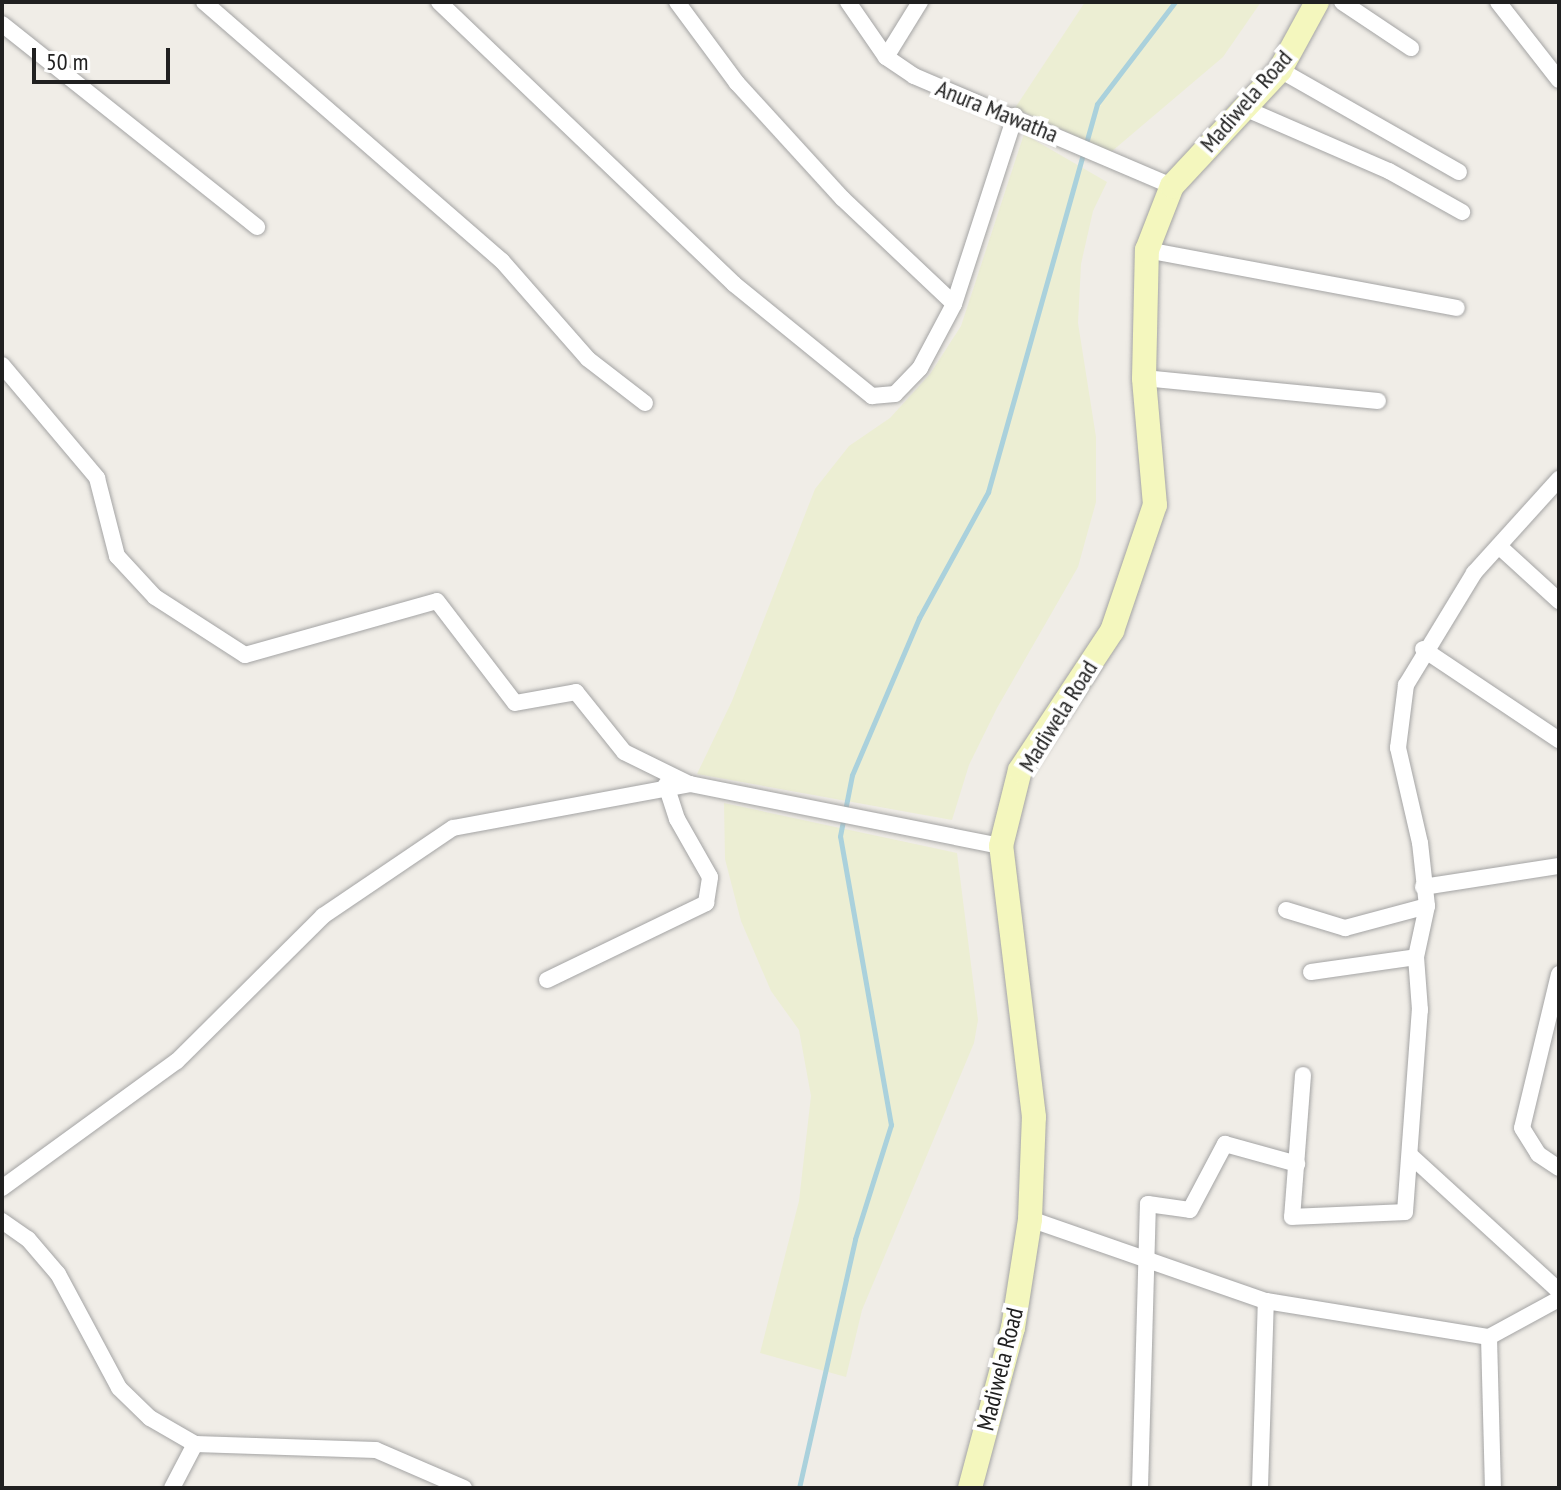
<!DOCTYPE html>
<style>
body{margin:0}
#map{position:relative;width:1561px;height:1490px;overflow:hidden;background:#f0ede7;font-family:"PT Sans Narrow",sans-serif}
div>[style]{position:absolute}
.farmland>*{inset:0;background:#eceed3}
.stream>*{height:5px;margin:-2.5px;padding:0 2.5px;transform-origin:2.5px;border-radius:2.5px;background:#aad1dc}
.roads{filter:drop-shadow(0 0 2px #a4a4a4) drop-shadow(0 0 2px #a4a4a4)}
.minor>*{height:16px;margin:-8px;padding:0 8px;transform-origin:8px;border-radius:8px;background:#fff}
.secondary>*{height:24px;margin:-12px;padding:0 12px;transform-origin:12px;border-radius:12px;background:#f4f7be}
span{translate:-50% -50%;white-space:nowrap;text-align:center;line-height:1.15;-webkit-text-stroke:8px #fff;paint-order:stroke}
.street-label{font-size:24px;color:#202020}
.frame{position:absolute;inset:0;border:4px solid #202020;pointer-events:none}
.scale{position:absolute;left:32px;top:48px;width:138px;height:36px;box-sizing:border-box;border:4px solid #202020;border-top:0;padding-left:10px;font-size:24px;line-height:28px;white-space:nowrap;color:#202020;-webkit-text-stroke:6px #fff;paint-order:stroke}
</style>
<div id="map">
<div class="farmland">
<div style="clip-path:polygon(1085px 2px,1261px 2px,1223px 57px,1111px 152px,1015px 108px)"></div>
<div style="clip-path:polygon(1024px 134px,1107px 182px,1093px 211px,1081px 264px,1078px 323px,1096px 437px,1096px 502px,1078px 567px,997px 708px,969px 765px,952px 820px,697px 774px,732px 701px,815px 489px,849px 446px,890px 418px,930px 374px,961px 326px)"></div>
<div style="clip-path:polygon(724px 803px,957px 853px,978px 1020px,974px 1043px,862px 1310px,846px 1377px,760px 1353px,799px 1201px,811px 1096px,799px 1030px,771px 991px,741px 921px,725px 859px)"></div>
</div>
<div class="stream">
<div style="left:799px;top:1488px;width:255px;rotate:-77.3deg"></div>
<div style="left:855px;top:1239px;width:120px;rotate:-72.5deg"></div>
<div style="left:891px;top:1125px;width:293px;rotate:-100deg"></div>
<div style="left:840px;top:836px;width:62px;rotate:-78.9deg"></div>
<div style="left:852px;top:775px;width:171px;rotate:-66.9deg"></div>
<div style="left:919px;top:618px;width:144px;rotate:-61.3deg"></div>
<div style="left:988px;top:492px;width:403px;rotate:-74.3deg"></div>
<div style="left:1097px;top:104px;width:128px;rotate:-52.6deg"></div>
</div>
<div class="roads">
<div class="minor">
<div style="left:204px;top:2px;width:395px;rotate:41deg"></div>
<div style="left:502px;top:261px;width:130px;rotate:48.7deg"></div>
<div style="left:588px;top:359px;width:72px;rotate:37.7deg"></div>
<div style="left:439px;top:2px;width:408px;rotate:43.7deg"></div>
<div style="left:734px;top:284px;width:178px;rotate:39.1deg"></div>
<div style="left:872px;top:396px;width:23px;rotate:-5deg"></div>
<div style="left:895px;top:394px;width:36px;rotate:-46deg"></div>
<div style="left:920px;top:368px;width:72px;rotate:-62deg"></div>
<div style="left:677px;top:2px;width:101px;rotate:53.5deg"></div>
<div style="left:737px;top:83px;width:156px;rotate:47.6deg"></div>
<div style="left:842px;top:198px;width:154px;rotate:43.4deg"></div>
<div style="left:954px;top:304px;width:198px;rotate:-72deg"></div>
<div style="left:848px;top:2px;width:67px;rotate:55.4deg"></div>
<div style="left:886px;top:57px;width:34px;rotate:34deg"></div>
<div style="left:914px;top:76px;width:280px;rotate:23.1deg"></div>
<div style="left:1342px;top:2px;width:83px;rotate:33.7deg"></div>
<div style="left:1498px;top:2px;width:99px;rotate:52deg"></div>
<div style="left:2px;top:24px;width:326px;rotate:38.5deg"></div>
<div style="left:886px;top:57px;width:65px;rotate:-58.3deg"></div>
<div style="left:1280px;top:70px;width:206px;rotate:29.7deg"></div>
<div style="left:1244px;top:108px;width:158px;rotate:23.5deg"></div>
<div style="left:1389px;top:171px;width:84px;rotate:29.3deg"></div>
<div style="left:1147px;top:250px;width:315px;rotate:10.6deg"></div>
<div style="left:2px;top:365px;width:148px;rotate:49.9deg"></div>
<div style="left:97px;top:478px;width:81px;rotate:75.6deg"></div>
<div style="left:117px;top:556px;width:56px;rotate:47.2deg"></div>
<div style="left:155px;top:597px;width:107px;rotate:32.8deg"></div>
<div style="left:245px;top:655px;width:199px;rotate:-15.7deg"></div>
<div style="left:437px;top:601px;width:128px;rotate:52.6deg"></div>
<div style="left:515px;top:703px;width:62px;rotate:-10.2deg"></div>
<div style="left:576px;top:692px;width:77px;rotate:51.3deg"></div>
<div style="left:624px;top:752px;width:72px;rotate:26.2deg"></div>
<div style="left:1144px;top:378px;width:235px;rotate:5.6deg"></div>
<div style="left:1501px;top:548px;width:79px;rotate:42.4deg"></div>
<div style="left:1423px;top:649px;width:164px;rotate:33.8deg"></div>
<div style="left:1423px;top:887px;width:138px;rotate:-8.8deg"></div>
<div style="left:1286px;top:910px;width:62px;rotate:17deg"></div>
<div style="left:1345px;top:928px;width:85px;rotate:-15deg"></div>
<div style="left:1311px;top:972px;width:106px;rotate:-8.1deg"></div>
<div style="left:1559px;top:974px;width:158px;rotate:103.5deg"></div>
<div style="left:1522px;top:1128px;width:31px;rotate:58deg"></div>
<div style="left:1538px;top:1154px;width:25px;rotate:34deg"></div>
<div style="left:547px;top:980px;width:177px;rotate:-25.8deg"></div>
<div style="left:706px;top:903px;width:26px;rotate:-81deg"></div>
<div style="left:710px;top:877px;width:67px;rotate:-119.6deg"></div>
<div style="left:677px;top:819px;width:36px;rotate:-108deg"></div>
<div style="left:1303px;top:1075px;width:142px;rotate:94.4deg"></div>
<div style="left:1292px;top:1217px;width:113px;rotate:-2.5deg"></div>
<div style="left:1405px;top:1212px;width:203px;rotate:-85.8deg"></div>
<div style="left:1420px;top:1010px;width:53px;rotate:-94.3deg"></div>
<div style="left:1416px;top:957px;width:52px;rotate:-77.8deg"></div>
<div style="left:1427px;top:906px;width:63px;rotate:-96.3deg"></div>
<div style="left:1420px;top:843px;width:98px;rotate:-103deg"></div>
<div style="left:1398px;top:748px;width:64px;rotate:-82.8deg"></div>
<div style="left:1406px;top:685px;width:131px;rotate:-58.7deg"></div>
<div style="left:1474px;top:573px;width:127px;rotate:-47.9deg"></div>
<div style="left:1411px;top:1156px;width:200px;rotate:42.4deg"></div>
<div style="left:2px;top:1188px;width:216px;rotate:-36deg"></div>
<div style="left:177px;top:1061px;width:206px;rotate:-44.8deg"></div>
<div style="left:323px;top:916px;width:157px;rotate:-34.1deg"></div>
<div style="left:453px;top:828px;width:241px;rotate:-10.5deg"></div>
<div style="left:690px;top:784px;width:317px;rotate:11.3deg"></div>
<div style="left:1030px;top:1219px;width:250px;rotate:19.2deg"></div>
<div style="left:1266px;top:1301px;width:226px;rotate:9.2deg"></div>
<div style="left:1489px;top:1337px;width:80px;rotate:-28.5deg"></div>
<div style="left:2px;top:1221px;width:32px;rotate:35deg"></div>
<div style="left:28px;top:1239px;width:46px;rotate:49.4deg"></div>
<div style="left:58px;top:1274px;width:129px;rotate:61.8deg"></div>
<div style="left:119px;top:1388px;width:43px;rotate:44.1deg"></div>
<div style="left:150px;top:1418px;width:52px;rotate:30deg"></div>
<div style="left:195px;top:1444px;width:181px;rotate:1.9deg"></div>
<div style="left:376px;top:1450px;width:96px;rotate:23.4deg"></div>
<div style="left:1489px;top:1337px;width:151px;rotate:88.5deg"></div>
<div style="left:172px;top:1488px;width:50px;rotate:-62.4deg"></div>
<div style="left:1140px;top:1488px;width:284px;rotate:-88.4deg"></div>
<div style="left:1148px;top:1204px;width:42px;rotate:8.1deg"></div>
<div style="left:1190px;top:1210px;width:75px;rotate:-62.1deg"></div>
<div style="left:1225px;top:1144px;width:75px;rotate:15.5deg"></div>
<div style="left:1260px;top:1488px;width:187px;rotate:-88.2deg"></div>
</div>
<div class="secondary">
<div style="left:970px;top:1488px;width:166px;rotate:-75deg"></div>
<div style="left:1013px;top:1328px;width:110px;rotate:-81.1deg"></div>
<div style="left:1030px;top:1219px;width:102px;rotate:-87.8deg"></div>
<div style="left:1034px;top:1117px;width:273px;rotate:-96.9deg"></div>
<div style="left:1001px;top:846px;width:78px;rotate:-76deg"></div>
<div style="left:1020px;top:770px;width:167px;rotate:-56.5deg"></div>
<div style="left:1112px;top:631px;width:133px;rotate:-71.2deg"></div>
<div style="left:1155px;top:505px;width:127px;rotate:-95deg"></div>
<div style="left:1144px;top:378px;width:128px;rotate:-88.7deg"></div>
<div style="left:1147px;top:250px;width:69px;rotate:-68.7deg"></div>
<div style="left:1172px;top:186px;width:158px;rotate:-47deg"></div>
<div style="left:1280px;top:70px;width:77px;rotate:-61.4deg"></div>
</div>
</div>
<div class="street-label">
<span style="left:1246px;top:101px;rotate:-49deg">Madiwela Road</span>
<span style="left:997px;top:111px;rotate:22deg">Anura Mawatha</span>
<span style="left:1058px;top:716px;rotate:-58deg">Madiwela Road</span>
<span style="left:1000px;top:1369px;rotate:-76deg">Madiwela Road</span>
</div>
<div class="frame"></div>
<div class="scale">50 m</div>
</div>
